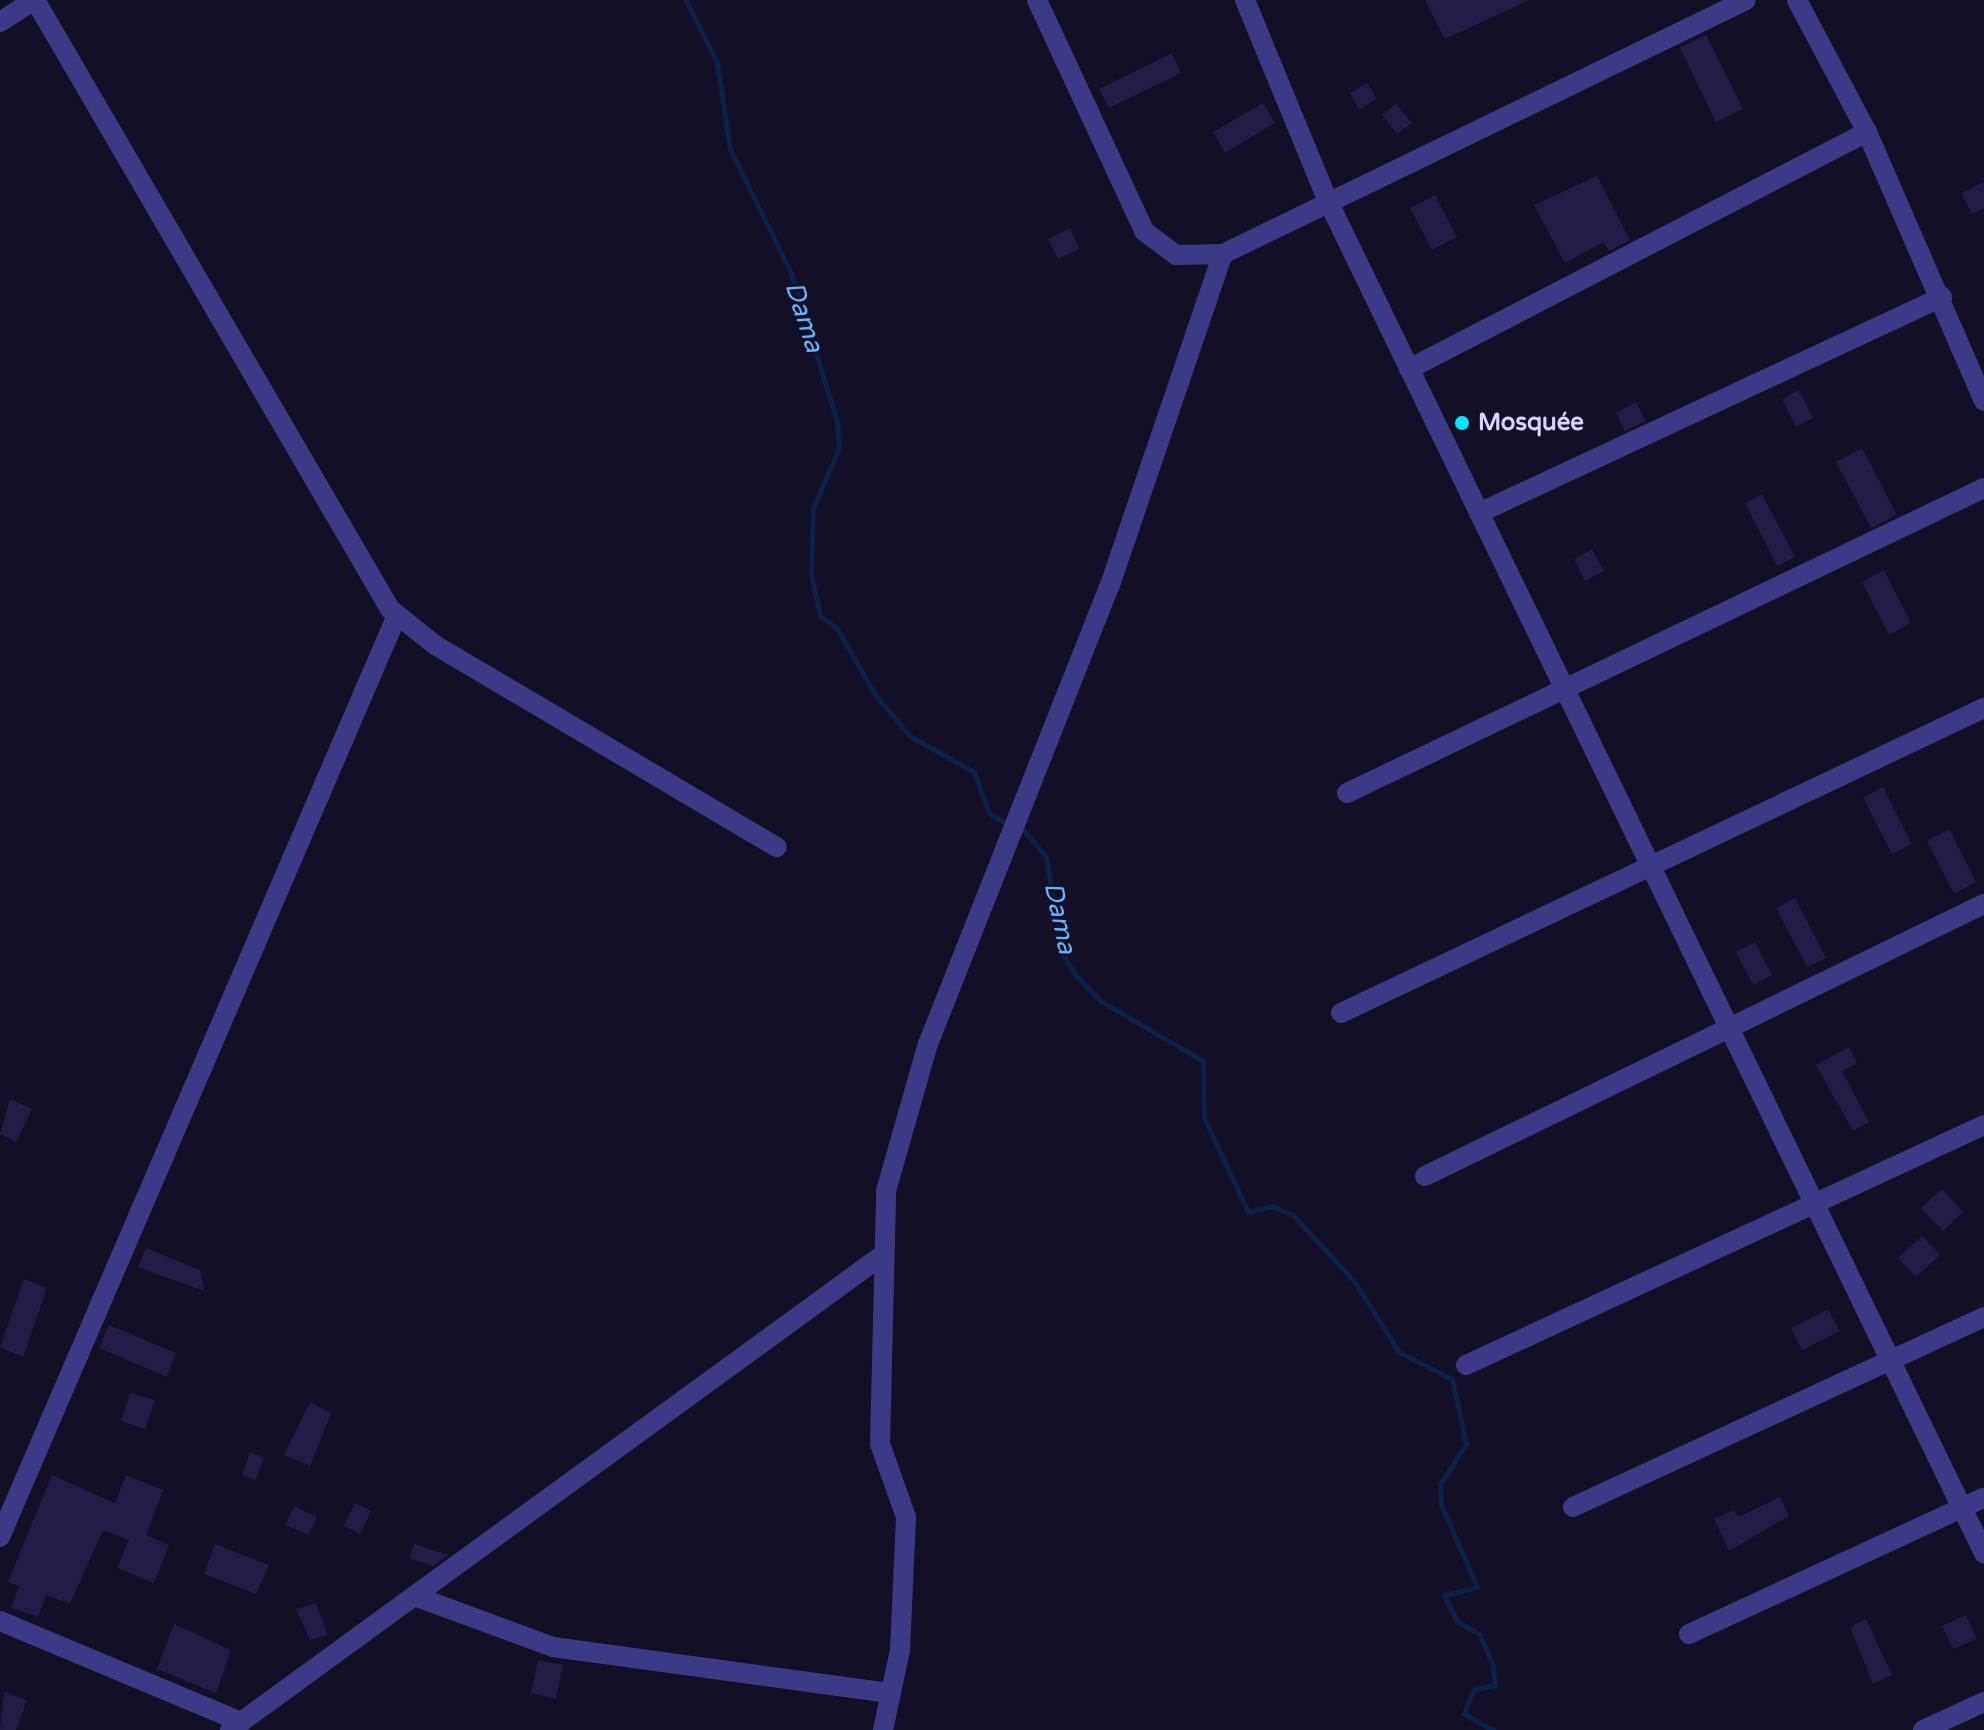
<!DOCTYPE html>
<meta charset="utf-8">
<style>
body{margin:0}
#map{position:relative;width:1984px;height:1730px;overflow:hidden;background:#130f26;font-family:"Varela Round",sans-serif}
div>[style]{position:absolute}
.stream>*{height:5px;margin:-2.5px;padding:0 2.5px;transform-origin:2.5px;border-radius:2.5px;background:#0c2248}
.building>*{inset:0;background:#241b47}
.minor>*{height:20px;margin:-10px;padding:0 10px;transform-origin:10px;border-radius:10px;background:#3d3a85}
.tertiary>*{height:20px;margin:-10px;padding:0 10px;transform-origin:10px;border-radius:10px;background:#3d3a85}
.dots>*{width:22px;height:22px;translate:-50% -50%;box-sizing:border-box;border:4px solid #130f26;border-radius:50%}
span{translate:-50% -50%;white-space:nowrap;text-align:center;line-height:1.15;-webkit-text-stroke:6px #130f26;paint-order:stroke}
.poi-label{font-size:24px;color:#d9d4ff;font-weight:700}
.left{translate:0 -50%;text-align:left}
.water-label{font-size:26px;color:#62b6ff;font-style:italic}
</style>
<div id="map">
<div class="stream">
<div style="left:686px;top:0;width:70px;rotate:63.8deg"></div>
<div style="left:717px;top:63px;width:87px;rotate:81.4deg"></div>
<div style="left:730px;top:149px;width:138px;rotate:63.8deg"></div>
<div style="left:791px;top:273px;width:156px;rotate:72.8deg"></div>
<div style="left:837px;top:422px;width:26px;rotate:86deg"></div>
<div style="left:839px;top:448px;width:65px;rotate:113.4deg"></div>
<div style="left:813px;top:508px;width:66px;rotate:91.7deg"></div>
<div style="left:811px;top:574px;width:43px;rotate:77.9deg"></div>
<div style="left:820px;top:616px;width:19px;rotate:35deg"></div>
<div style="left:836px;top:627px;width:80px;rotate:59.9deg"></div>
<div style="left:876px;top:696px;width:52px;rotate:49.6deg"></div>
<div style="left:910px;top:736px;width:73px;rotate:29.4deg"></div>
<div style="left:974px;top:772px;width:44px;rotate:69.9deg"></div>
<div style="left:989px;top:813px;width:22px;rotate:32deg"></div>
<div style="left:1021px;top:827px;width:39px;rotate:50deg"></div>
<div style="left:1046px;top:857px;width:97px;rotate:80.5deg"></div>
<div style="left:1062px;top:953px;width:28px;rotate:58deg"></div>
<div style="left:1077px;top:977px;width:34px;rotate:45deg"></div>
<div style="left:1101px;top:1001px;width:118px;rotate:30.5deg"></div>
<div style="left:1203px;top:1061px;width:57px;rotate:89deg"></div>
<div style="left:1204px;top:1118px;width:104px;rotate:64.9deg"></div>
<div style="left:1248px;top:1212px;width:25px;rotate:-14deg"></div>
<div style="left:1272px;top:1206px;width:23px;rotate:23deg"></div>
<div style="left:1293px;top:1215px;width:90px;rotate:47.3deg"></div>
<div style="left:1354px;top:1281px;width:84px;rotate:57.6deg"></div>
<div style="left:1399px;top:1352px;width:59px;rotate:27deg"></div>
<div style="left:1452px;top:1379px;width:66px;rotate:77.8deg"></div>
<div style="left:1466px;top:1444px;width:48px;rotate:123deg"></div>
<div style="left:1440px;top:1484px;width:20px;rotate:87deg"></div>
<div style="left:1441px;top:1504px;width:90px;rotate:66.6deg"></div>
<div style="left:1477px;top:1587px;width:34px;rotate:166deg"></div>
<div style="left:1444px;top:1595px;width:29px;rotate:63deg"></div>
<div style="left:1457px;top:1621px;width:27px;rotate:31deg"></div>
<div style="left:1480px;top:1635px;width:30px;rotate:67deg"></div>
<div style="left:1492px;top:1663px;width:22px;rotate:82deg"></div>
<div style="left:1495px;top:1685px;width:21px;rotate:169deg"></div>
<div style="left:1474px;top:1689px;width:27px;rotate:112deg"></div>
<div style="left:1464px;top:1714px;width:33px;rotate:29deg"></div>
</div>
<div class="building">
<div style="clip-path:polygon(1425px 0,1530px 0,1445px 39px)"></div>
<div style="clip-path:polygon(1706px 35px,1743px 109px,1716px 122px,1680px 48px)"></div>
<div style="clip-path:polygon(1172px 53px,1181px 73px,1109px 108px,1099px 89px)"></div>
<div style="clip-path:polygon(1367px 83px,1377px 99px,1359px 110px,1350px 93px)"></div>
<div style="clip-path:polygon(1263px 103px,1275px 123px,1225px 153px,1213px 132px)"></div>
<div style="clip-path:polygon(1396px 104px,1412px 123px,1397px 134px,1382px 115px)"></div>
<div style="clip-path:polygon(1597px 176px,1630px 240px,1609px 251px,1604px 242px,1565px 263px,1534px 205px)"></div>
<div style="clip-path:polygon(1984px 182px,1984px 208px,1972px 214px,1961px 193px)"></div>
<div style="clip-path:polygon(1435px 195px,1457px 237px,1432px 250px,1410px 208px)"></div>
<div style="clip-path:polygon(1070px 228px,1080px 249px,1058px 259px,1048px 239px)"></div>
<div style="clip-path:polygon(1799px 390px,1813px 418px,1796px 427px,1782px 399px)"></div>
<div style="clip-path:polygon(1636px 402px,1646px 421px,1625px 431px,1616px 413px)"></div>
<div style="clip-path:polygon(1862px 448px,1897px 515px,1871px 528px,1836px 462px)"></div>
<div style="clip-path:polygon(1762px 494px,1795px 557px,1777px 566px,1745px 503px)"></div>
<div style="clip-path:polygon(1592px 549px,1604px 571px,1585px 581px,1574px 559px)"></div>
<div style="clip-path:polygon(1884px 570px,1911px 623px,1889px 635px,1862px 582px)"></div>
<div style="clip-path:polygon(1883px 787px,1912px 844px,1892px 854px,1863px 798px)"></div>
<div style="clip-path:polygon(1949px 829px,1976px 882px,1954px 894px,1927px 841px)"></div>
<div style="clip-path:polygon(1795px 898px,1826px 958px,1807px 967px,1776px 908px)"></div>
<div style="clip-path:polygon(1755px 942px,1772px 975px,1753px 985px,1736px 952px)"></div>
<div style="clip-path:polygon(1849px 1047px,1857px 1063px,1842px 1071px,1869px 1122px,1853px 1131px,1816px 1065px)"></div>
<div style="clip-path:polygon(10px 1099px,32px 1109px,16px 1142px,0 1134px)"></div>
<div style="clip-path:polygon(1942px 1189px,1963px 1212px,1943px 1231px,1921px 1208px)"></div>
<div style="clip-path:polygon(1922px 1236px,1940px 1255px,1916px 1277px,1898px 1258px)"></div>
<div style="clip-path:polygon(146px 1248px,200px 1270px,204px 1291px,138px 1267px)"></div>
<div style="clip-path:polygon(24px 1279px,47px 1288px,23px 1357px,0 1347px)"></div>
<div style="clip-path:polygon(1828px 1309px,1840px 1331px,1802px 1350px,1791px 1328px)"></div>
<div style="clip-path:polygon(109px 1325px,176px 1353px,167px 1377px,99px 1348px)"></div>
<div style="clip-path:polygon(130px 1393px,155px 1400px,145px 1429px,121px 1421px)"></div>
<div style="clip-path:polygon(310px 1402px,331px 1413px,310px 1466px,284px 1455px)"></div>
<div style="clip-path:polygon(250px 1452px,264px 1457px,256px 1480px,242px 1475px)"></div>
<div style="clip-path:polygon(52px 1475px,115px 1503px,126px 1475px,163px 1490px,146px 1535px,169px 1545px,154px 1583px,117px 1568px,129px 1540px,103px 1530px,70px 1604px,46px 1595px,38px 1617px,11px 1608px,19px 1586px,8px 1582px)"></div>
<div style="clip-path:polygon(1780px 1497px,1789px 1516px,1729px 1551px,1714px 1519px,1734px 1510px,1738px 1517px)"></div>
<div style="clip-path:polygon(355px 1503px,371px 1511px,360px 1534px,344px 1526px)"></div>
<div style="clip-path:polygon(294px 1506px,317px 1517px,309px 1535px,285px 1525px)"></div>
<div style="clip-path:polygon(215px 1544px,269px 1565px,256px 1594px,204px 1574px)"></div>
<div style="clip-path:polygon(414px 1544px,448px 1555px,433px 1566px,409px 1558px)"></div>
<div style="clip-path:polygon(316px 1604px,328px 1635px,310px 1640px,296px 1609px)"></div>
<div style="clip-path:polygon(1966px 1615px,1977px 1639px,1953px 1649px,1942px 1626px)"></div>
<div style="clip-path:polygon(1866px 1619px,1892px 1675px,1873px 1684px,1850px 1627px)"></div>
<div style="clip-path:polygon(174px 1624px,231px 1650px,216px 1693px,157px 1669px)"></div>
<div style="clip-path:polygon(538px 1660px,563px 1665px,556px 1699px,531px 1693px)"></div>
<div style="clip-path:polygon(4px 1692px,27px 1700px,16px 1730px,0 1730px)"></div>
</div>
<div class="minor">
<div style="left:35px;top:0;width:705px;rotate:59.76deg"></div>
<div style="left:390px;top:609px;width:58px;rotate:38.7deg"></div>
<div style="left:435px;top:645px;width:397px;rotate:30.6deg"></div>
<div style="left:1037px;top:0;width:255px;rotate:65.1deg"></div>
<div style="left:1144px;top:231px;width:40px;rotate:37deg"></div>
<div style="left:1176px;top:255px;width:47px;rotate:-1.2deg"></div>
<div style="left:1245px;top:0;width:217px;rotate:67.6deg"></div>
<div style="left:1328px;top:201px;width:1503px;rotate:64.12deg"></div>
<div style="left:1797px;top:0;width:149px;rotate:62.1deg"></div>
<div style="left:1867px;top:132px;width:293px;rotate:66.5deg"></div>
<div style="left:0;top:22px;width:40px;rotate:-32.9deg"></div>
<div style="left:1409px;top:369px;width:516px;rotate:-27.36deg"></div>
<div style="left:1479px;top:513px;width:511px;rotate:-25.01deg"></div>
<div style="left:1347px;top:793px;width:706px;rotate:-25.59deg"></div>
<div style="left:1341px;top:1013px;width:712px;rotate:-25.38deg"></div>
<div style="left:1425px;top:1176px;width:622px;rotate:-25.95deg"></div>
<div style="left:1466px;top:1365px;width:571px;rotate:-24.86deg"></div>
<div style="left:1573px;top:1507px;width:453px;rotate:-24.8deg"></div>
<div style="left:0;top:1537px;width:1004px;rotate:-66.7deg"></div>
<div style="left:420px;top:1598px;width:142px;rotate:20.2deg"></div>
<div style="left:553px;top:1647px;width:341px;rotate:7.8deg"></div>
<div style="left:0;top:1621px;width:262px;rotate:22.7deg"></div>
<div style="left:1689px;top:1634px;width:325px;rotate:-24.8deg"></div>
<div style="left:230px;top:1730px;width:809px;rotate:-36.05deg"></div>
<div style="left:1923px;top:1730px;width:67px;rotate:-24.7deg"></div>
</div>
<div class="tertiary">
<div style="left:883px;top:1730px;width:82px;rotate:-78deg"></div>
<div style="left:900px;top:1650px;width:133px;rotate:-87.4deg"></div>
<div style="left:906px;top:1517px;width:77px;rotate:-109.6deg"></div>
<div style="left:880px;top:1444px;width:253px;rotate:-88.6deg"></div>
<div style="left:886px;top:1191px;width:153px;rotate:-74.1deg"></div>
<div style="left:928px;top:1044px;width:494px;rotate:-68.4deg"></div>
<div style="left:1110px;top:585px;width:350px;rotate:-71.2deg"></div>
<div style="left:1223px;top:254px;width:581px;rotate:-25.9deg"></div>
</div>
<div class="dots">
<div style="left:1462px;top:423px;background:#00e5ff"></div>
</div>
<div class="poi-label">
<span class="left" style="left:1478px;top:423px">Mosquée</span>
</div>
<div class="water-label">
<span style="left:804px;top:317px;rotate:72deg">Dama</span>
<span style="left:1060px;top:918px;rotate:78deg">Dama</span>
</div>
</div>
